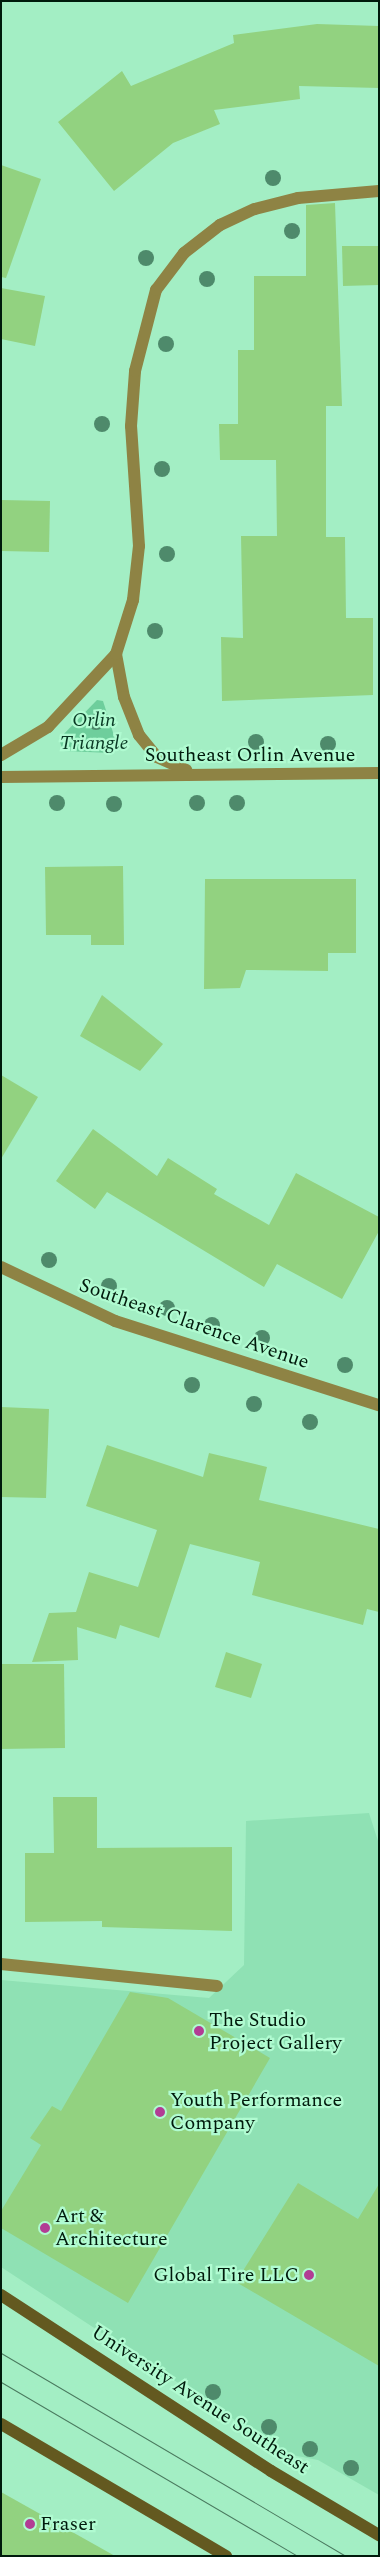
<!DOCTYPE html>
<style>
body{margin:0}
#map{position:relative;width:380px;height:2557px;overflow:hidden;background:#a3eec4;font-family:Spectral,serif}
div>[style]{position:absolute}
.built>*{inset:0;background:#8fe1b4}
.green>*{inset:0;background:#6ece9c}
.building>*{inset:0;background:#92d280}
.minor>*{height:12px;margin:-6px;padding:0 6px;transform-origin:6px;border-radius:6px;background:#8e8344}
.secondary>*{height:12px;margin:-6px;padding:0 6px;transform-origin:6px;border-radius:6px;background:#635920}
.tram>*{height:1px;margin:-0.5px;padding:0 0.5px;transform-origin:0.5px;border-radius:0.5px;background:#4a7a5f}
.trees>*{width:16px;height:16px;margin:-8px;border-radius:50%;background:#4e8a6b}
.dots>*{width:14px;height:14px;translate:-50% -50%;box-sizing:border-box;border:2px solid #b0fbd1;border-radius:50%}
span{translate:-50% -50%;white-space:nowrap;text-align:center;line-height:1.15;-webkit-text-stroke:4.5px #b0fbd1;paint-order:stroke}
.park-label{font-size:20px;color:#083823;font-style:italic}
.street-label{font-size:20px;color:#001a0c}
.poi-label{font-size:20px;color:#001a0c}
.left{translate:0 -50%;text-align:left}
.right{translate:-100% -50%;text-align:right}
.frame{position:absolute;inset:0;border:2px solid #001a0c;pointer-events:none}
</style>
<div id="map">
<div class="built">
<div style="clip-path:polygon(369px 1813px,379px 1844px,379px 2495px,318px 2460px,287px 2454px,1px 2267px,1px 1980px,209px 1998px,244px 1965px,246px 1821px)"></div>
</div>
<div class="green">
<div style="clip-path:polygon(97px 700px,103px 701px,118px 748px,112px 753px,63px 751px,59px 739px)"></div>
</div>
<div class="building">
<div style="clip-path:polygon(317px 24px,379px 26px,379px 88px,299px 86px,300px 99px,214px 110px,220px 124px,173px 143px,114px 191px,58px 122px,122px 71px,131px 86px,234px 43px,233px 35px)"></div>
<div style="clip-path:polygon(1px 165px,41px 179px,6px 278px,1px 277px)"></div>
<div style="clip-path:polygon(335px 203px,342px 406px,326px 406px,326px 537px,345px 537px,346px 618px,373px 618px,373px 695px,222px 701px,221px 637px,243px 638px,241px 536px,277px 536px,276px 460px,220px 460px,219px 424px,238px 424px,238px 350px,254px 350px,254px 276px,306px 276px,306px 205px)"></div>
<div style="clip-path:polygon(342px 246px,379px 246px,379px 285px,343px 286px)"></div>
<div style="clip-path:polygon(1px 288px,45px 296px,35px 346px,1px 339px)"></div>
<div style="clip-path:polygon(1px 500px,50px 501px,49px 552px,1px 551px)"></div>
<div style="clip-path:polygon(123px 866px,124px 945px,91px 945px,91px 935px,46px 935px,45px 867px)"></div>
<div style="clip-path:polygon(205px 879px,356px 879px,356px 953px,328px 953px,328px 971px,246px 970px,240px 988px,204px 989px)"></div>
<div style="clip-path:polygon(102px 995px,163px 1044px,140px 1071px,80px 1036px)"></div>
<div style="clip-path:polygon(1px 1075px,38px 1097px,1px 1159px)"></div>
<div style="clip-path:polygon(93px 1129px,157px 1176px,168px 1158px,217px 1189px,214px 1194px,269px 1225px,296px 1173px,379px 1217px,379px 1231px,342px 1299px,277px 1264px,264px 1287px,107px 1192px,95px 1209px,56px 1181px)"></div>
<div style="clip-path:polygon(1px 1407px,49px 1409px,46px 1498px,1px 1497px)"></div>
<div style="clip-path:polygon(107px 1445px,203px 1477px,209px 1453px,267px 1467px,259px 1500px,379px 1529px,379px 1612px,367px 1609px,363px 1625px,252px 1595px,260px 1562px,190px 1544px,159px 1638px,120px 1625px,116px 1639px,77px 1627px,78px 1660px,32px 1662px,49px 1613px,76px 1612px,89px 1572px,138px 1587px,157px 1530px,86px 1506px)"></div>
<div style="clip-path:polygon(226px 1652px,262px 1664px,251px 1698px,215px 1687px)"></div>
<div style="clip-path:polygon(1px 1664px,64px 1664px,65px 1748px,1px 1749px)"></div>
<div style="clip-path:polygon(53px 1797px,97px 1797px,97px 1848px,232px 1847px,232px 1931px,102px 1927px,102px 1921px,25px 1922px,25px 1853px,54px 1853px)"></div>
<div style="clip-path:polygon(130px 1992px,168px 1998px,270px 2058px,128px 2303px,1px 2228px,1px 2211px,41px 2145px,30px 2138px,52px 2106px,61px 2111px)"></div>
<div style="clip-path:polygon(298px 2183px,358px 2219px,379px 2184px,379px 2366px,236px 2282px)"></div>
<div style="clip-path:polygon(1px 2492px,115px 2556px,1px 2556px)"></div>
</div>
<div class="minor">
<div style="left:116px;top:654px;width:44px;rotate:79.5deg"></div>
<div style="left:124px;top:697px;width:41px;rotate:68.5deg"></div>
<div style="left:139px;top:735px;width:28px;rotate:51deg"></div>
<div style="left:157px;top:757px;width:32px;rotate:24deg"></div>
<div style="left:1px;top:755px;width:55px;rotate:-30.8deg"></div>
<div style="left:48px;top:727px;width:100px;rotate:-47deg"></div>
<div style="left:116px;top:654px;width:57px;rotate:-72.5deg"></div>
<div style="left:133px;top:600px;width:54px;rotate:-83.7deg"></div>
<div style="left:139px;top:546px;width:120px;rotate:-93.8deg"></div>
<div style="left:131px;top:426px;width:55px;rotate:-85.8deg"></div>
<div style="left:135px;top:371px;width:84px;rotate:-75.5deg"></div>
<div style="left:156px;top:290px;width:46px;rotate:-52.9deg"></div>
<div style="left:184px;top:253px;width:46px;rotate:-37.9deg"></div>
<div style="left:220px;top:225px;width:38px;rotate:-25deg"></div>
<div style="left:255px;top:209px;width:44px;rotate:-14.3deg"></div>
<div style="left:298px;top:198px;width:81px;rotate:-4.9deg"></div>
<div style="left:1px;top:777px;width:378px;rotate:-0.6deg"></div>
<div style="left:1px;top:1267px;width:126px;rotate:25.3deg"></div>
<div style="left:115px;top:1321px;width:277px;rotate:17.7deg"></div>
<div style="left:1px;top:1964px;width:217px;rotate:5.8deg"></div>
</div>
<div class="secondary">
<div style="left:1px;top:2295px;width:322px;rotate:33.1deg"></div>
<div style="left:271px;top:2471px;width:126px;rotate:30.7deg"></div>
<div style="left:1px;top:2424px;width:261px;rotate:30.4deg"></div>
</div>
<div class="tram">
<div style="left:1px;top:2353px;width:399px;rotate:30.5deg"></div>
<div style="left:1px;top:2382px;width:343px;rotate:30.4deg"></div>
</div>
<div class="trees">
<div style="left:273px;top:178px"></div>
<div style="left:292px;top:231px"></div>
<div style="left:146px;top:258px"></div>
<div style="left:207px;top:279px"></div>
<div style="left:166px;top:344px"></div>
<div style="left:102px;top:424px"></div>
<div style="left:162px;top:469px"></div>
<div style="left:167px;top:554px"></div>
<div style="left:155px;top:631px"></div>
<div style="left:96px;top:722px"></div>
<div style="left:256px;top:742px"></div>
<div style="left:328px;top:744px"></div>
<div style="left:57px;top:803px"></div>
<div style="left:197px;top:803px"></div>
<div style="left:237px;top:803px"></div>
<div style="left:114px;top:804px"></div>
<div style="left:49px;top:1260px"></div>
<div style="left:109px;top:1286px"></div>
<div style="left:167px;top:1308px"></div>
<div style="left:212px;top:1325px"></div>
<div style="left:262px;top:1338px"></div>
<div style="left:345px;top:1365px"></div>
<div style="left:192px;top:1385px"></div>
<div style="left:254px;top:1404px"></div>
<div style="left:310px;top:1422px"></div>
<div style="left:213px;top:2392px"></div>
<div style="left:269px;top:2427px"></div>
<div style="left:310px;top:2449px"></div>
<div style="left:351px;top:2468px"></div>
</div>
<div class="dots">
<div style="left:199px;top:2031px;background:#b23d94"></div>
<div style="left:160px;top:2112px;background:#b23d94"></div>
<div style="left:45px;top:2228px;background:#b23d94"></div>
<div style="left:309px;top:2275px;background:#b23d94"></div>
<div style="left:30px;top:2524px;background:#b23d94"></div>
</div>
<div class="park-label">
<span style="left:94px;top:732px">Orlin<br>Triangle</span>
</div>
<div class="street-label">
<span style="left:250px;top:755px">Southeast Orlin Avenue</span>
<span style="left:194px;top:1324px;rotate:19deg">Southeast Clarence Avenue</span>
<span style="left:200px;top:2400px;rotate:33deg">University Avenue Southeast</span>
</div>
<div class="poi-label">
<span class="left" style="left:209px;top:2032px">The Studio<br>Project Gallery</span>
<span class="left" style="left:170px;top:2112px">Youth Performance<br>Company</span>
<span class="left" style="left:55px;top:2228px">Art &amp;<br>Architecture</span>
<span class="right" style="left:299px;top:2275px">Global Tire LLC</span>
<span class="left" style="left:40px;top:2524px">Fraser</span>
</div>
<div class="frame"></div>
</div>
